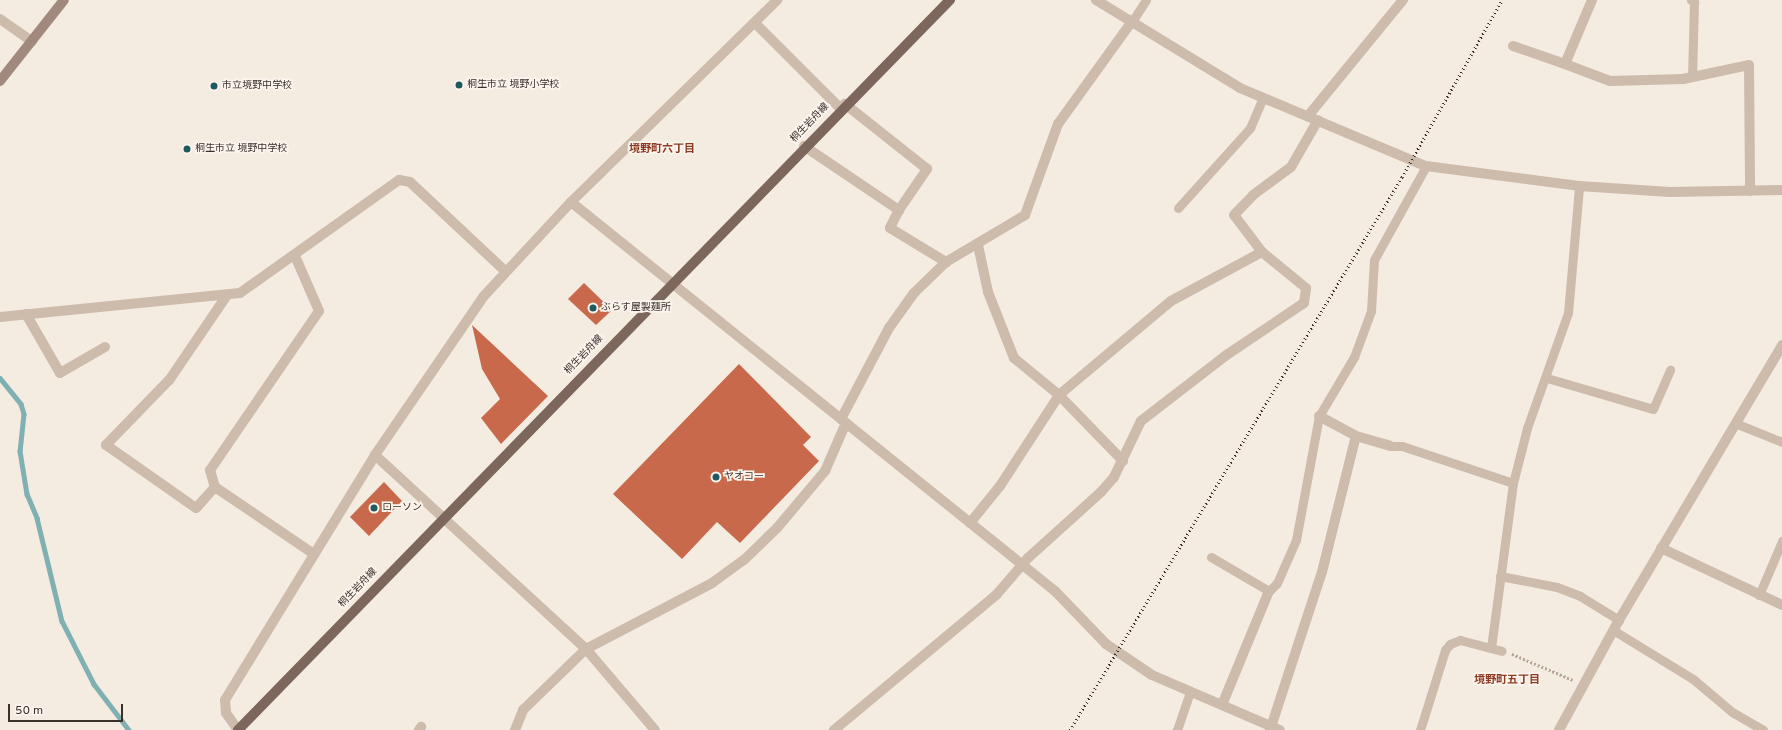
<!DOCTYPE html>
<meta charset="utf-8">
<style>
body{margin:0}
#map{position:relative;width:1782px;height:730px;overflow:hidden;background:#f4ebe1;font-family:Overpass,"Noto Sans JP",sans-serif}
div>[style]{position:absolute}
.stream>*{height:4.5px;margin:-2.25px;padding:0 2.25px;transform-origin:2.25px;border-radius:2.25px;background:#7fb0b2}
.building>*{inset:0;background:#c8694b}
.path>*{height:2.5px;margin-top:-1.25px;transform-origin:0;background:repeating-linear-gradient(90deg,#b9a596 0 2px,transparent 0 4px)}
.lane>*{height:9px;margin:-4.5px;padding:0 4.5px;transform-origin:4.5px;border-radius:4.5px;background:#cdbbac}
.street>*{height:10px;margin:-5px;padding:0 5px;transform-origin:5px;border-radius:5px;background:#cdbbac}
.secondary>*{height:10px;margin:-5px;padding:0 5px;transform-origin:5px;border-radius:5px;background:#a18a7d}
.primary>*{height:10px;margin:-5px;padding:0 5px;transform-origin:5px;border-radius:5px;background:#7d675c}
.rail>*{height:3px;margin-top:-1.5px;transform-origin:0;background:repeating-linear-gradient(90deg,#3b302b 0 1px,transparent 0 4px)}
.dots>*{width:11px;height:11px;translate:-50% -50%;box-sizing:border-box;border:2px solid #fbf5ee;border-radius:50%}
span{translate:-50% -50%;white-space:nowrap;text-align:center;line-height:1.15;-webkit-text-stroke:3.5px #fbf5ee;paint-order:stroke}
.poi-label{font-size:10px;color:#3b302b}
.left{translate:0 -50%;text-align:left}
.street-label{font-size:10px;color:#3b302b}
.neighbourhood-label{font-size:11px;color:#8c3b22;font-weight:700}
.scale{position:absolute;left:8px;top:704px;width:115px;height:18px;box-sizing:border-box;border:2px solid #3b302b;border-top:0;padding-left:5px;font-size:12px;line-height:14px;white-space:nowrap;color:#3b302b;-webkit-text-stroke:3px #fbf5ee;paint-order:stroke}
</style>
<div id="map">
<div class="stream">
<div style="left:0;top:378px;width:33px;rotate:51deg"></div>
<div style="left:21px;top:404px;width:10px;rotate:73deg"></div>
<div style="left:24px;top:414px;width:37px;rotate:96deg"></div>
<div style="left:20px;top:451px;width:44px;rotate:80.8deg"></div>
<div style="left:27px;top:494px;width:26px;rotate:67deg"></div>
<div style="left:37px;top:518px;width:106px;rotate:76.4deg"></div>
<div style="left:62px;top:621px;width:71px;rotate:63.1deg"></div>
<div style="left:94px;top:684px;width:58px;rotate:52.7deg"></div>
</div>
<div class="building">
<div style="clip-path:polygon(584px 283px,612px 310px,596px 325px,568px 299px)"></div>
<div style="clip-path:polygon(472px 325px,548px 396px,501px 444px,481px 418px,500px 399px,482px 369px)"></div>
<div style="clip-path:polygon(739px 364px,811px 437px,803px 445px,819px 461px,740px 543px,717px 522px,682px 559px,613px 494px)"></div>
<div style="clip-path:polygon(384px 482px,402px 501px,369px 536px,350px 517px)"></div>
</div>
<div class="path">
<div style="left:1512px;top:654px;width:66px;rotate:23.1deg"></div>
</div>
<div class="lane">
<div style="left:1691px;top:0;width:4px;rotate:34deg"></div>
<div style="left:1694px;top:2px;width:75px;rotate:91.5deg"></div>
<div style="left:1133px;top:20px;width:24px;rotate:-57deg"></div>
<div style="left:1178px;top:208px;width:108px;rotate:-48deg"></div>
<div style="left:1250px;top:128px;width:33px;rotate:-67deg"></div>
<div style="left:1547px;top:378px;width:110px;rotate:16.3deg"></div>
<div style="left:1653px;top:409px;width:43px;rotate:-66.4deg"></div>
<div style="left:1735px;top:423px;width:51px;rotate:22deg"></div>
<div style="left:1390px;top:446px;width:12px"></div>
<div style="left:1402px;top:446px;width:117px;rotate:18.4deg"></div>
<div style="left:1513px;top:483px;width:166px;rotate:97.6deg"></div>
<div style="left:1513px;top:483px;width:57px;rotate:-75.7deg"></div>
<div style="left:1527px;top:428px;width:122px;rotate:-70.4deg"></div>
<div style="left:1568px;top:313px;width:127px;rotate:-85deg"></div>
<div style="left:1211px;top:557px;width:67px;rotate:30.4deg"></div>
<div style="left:1269px;top:591px;width:11px;rotate:-45deg"></div>
<div style="left:1277px;top:583px;width:47px;rotate:-66.2deg"></div>
<div style="left:1296px;top:540px;width:126px;rotate:-79.5deg"></div>
<div style="left:1319px;top:416px;width:69px;rotate:-59.3deg"></div>
<div style="left:1354px;top:357px;width:49px;rotate:-69.7deg"></div>
<div style="left:1371px;top:311px;width:51px;rotate:-86.6deg"></div>
<div style="left:1374px;top:260px;width:107px;rotate:-61deg"></div>
<div style="left:1500px;top:576px;width:58px;rotate:10.9deg"></div>
<div style="left:1557px;top:587px;width:25px;rotate:21deg"></div>
<div style="left:1580px;top:596px;width:46px;rotate:31.6deg"></div>
<div style="left:1759px;top:595px;width:59px;rotate:-66.9deg"></div>
<div style="left:1613px;top:630px;width:94px;rotate:31.5deg"></div>
<div style="left:1693px;top:679px;width:51px;rotate:40.2deg"></div>
<div style="left:1732px;top:712px;width:36px;rotate:30deg"></div>
<div style="left:1177px;top:730px;width:40px;rotate:-71.1deg"></div>
<div style="left:1420px;top:730px;width:84px;rotate:-72.6deg"></div>
<div style="left:1445px;top:650px;width:8px;rotate:-50deg"></div>
<div style="left:1450px;top:644px;width:11px;rotate:-22deg"></div>
<div style="left:1460px;top:640px;width:43px;rotate:14.7deg"></div>
</div>
<div class="street">
<div style="left:1096px;top:0;width:169px;rotate:31.4deg"></div>
<div style="left:1240px;top:88px;width:202px;rotate:22.8deg"></div>
<div style="left:1426px;top:166px;width:154px;rotate:7.4deg"></div>
<div style="left:1579px;top:186px;width:91px;rotate:3.8deg"></div>
<div style="left:1670px;top:192px;width:112px;rotate:-1deg"></div>
<div style="left:1592px;top:0;width:69px;rotate:112.9deg"></div>
<div style="left:1565px;top:64px;width:48px;rotate:20.7deg"></div>
<div style="left:1610px;top:81px;width:73px;rotate:-1.6deg"></div>
<div style="left:1683px;top:79px;width:67px;rotate:-12deg"></div>
<div style="left:1749px;top:65px;width:126px;rotate:89.5deg"></div>
<div style="left:0;top:19px;width:39px;rotate:35deg"></div>
<div style="left:756px;top:24px;width:120px;rotate:45deg"></div>
<div style="left:1513px;top:46px;width:55px;rotate:19.1deg"></div>
<div style="left:1308px;top:116px;width:150px;rotate:-50.7deg"></div>
<div style="left:804px;top:146px;width:115px;rotate:34deg"></div>
<div style="left:899px;top:210px;width:50px;rotate:-55.7deg"></div>
<div style="left:927px;top:169px;width:105px;rotate:-141.6deg"></div>
<div style="left:571px;top:202px;width:621px;rotate:38.79deg"></div>
<div style="left:1055px;top:591px;width:74px;rotate:46.1deg"></div>
<div style="left:1106px;top:644px;width:55px;rotate:34deg"></div>
<div style="left:1152px;top:675px;width:139px;rotate:23.3deg"></div>
<div style="left:899px;top:210px;width:20px;rotate:117deg"></div>
<div style="left:890px;top:228px;width:66px;rotate:31.3deg"></div>
<div style="left:978px;top:245px;width:48px;rotate:78deg"></div>
<div style="left:988px;top:292px;width:71px;rotate:68.5deg"></div>
<div style="left:1014px;top:358px;width:58px;rotate:39.4deg"></div>
<div style="left:1059px;top:395px;width:92px;rotate:45.9deg"></div>
<div style="left:295px;top:256px;width:60px;rotate:66.4deg"></div>
<div style="left:319px;top:311px;width:193px;rotate:124.4deg"></div>
<div style="left:210px;top:470px;width:18px;rotate:74deg"></div>
<div style="left:215px;top:487px;width:120px;rotate:34.1deg"></div>
<div style="left:26px;top:314px;width:68px;rotate:60deg"></div>
<div style="left:60px;top:373px;width:52px;rotate:-30deg"></div>
<div style="left:0;top:317px;width:241px;rotate:-5.7deg"></div>
<div style="left:240px;top:293px;width:195px;rotate:-35.4deg"></div>
<div style="left:399px;top:180px;width:11px;rotate:10deg"></div>
<div style="left:410px;top:182px;width:130px;rotate:43.1deg"></div>
<div style="left:1319px;top:416px;width:42px;rotate:28.4deg"></div>
<div style="left:1356px;top:436px;width:35px;rotate:16deg"></div>
<div style="left:841px;top:419px;width:103px;rotate:-62.2deg"></div>
<div style="left:889px;top:328px;width:43px;rotate:-54.5deg"></div>
<div style="left:914px;top:293px;width:45px;rotate:-44.1deg"></div>
<div style="left:946px;top:262px;width:92px;rotate:-30.7deg"></div>
<div style="left:1025px;top:215px;width:97px;rotate:-70.1deg"></div>
<div style="left:1058px;top:124px;width:128px;rotate:-54.2deg"></div>
<div style="left:375px;top:455px;width:287px;rotate:42.6deg"></div>
<div style="left:586px;top:649px;width:106px;rotate:49.6deg"></div>
<div style="left:215px;top:487px;width:28px;rotate:132deg"></div>
<div style="left:196px;top:508px;width:110px;rotate:-145deg"></div>
<div style="left:106px;top:445px;width:92px;rotate:-45.9deg"></div>
<div style="left:170px;top:379px;width:102px;rotate:-55.8deg"></div>
<div style="left:970px;top:523px;width:48px;rotate:-51deg"></div>
<div style="left:1000px;top:486px;width:108px;rotate:-57deg"></div>
<div style="left:1059px;top:395px;width:146px;rotate:-40deg"></div>
<div style="left:1171px;top:301px;width:103px;rotate:-28.3deg"></div>
<div style="left:1661px;top:548px;width:134px;rotate:25.2deg"></div>
<div style="left:1222px;top:705px;width:123px;rotate:-67.6deg"></div>
<div style="left:238px;top:730px;width:21px;rotate:-125deg"></div>
<div style="left:226px;top:713px;width:13px;rotate:-94deg"></div>
<div style="left:225px;top:700px;width:287px;rotate:-58.5deg"></div>
<div style="left:375px;top:455px;width:191px;rotate:-55.6deg"></div>
<div style="left:483px;top:297px;width:129px;rotate:-47.2deg"></div>
<div style="left:571px;top:202px;width:289px;rotate:-44.4deg"></div>
<div style="left:419px;top:730px;width:4px;rotate:-56deg"></div>
<div style="left:515px;top:730px;width:22px;rotate:-68deg"></div>
<div style="left:523px;top:710px;width:88px;rotate:-44.1deg"></div>
<div style="left:586px;top:649px;width:142px;rotate:-27.6deg"></div>
<div style="left:712px;top:583px;width:39px;rotate:-36deg"></div>
<div style="left:744px;top:560px;width:46px;rotate:-44.1deg"></div>
<div style="left:777px;top:528px;width:75px;rotate:-49.9deg"></div>
<div style="left:825px;top:471px;width:52px;rotate:-66.4deg"></div>
<div style="left:834px;top:730px;width:212px;rotate:-39.8deg"></div>
<div style="left:997px;top:594px;width:48px;rotate:-49.3deg"></div>
<div style="left:1028px;top:558px;width:98px;rotate:-42.1deg"></div>
<div style="left:1101px;top:492px;width:20px;rotate:-49deg"></div>
<div style="left:1114px;top:477px;width:62px;rotate:-64.3deg"></div>
<div style="left:1141px;top:421px;width:106px;rotate:-37.7deg"></div>
<div style="left:1225px;top:356px;width:95px;rotate:-33.9deg"></div>
<div style="left:1304px;top:303px;width:15px;rotate:-82deg"></div>
<div style="left:1306px;top:288px;width:57px;rotate:-140.7deg"></div>
<div style="left:1262px;top:252px;width:46px;rotate:-127.1deg"></div>
<div style="left:1234px;top:215px;width:28px;rotate:-46deg"></div>
<div style="left:1253px;top:195px;width:47px;rotate:-36.4deg"></div>
<div style="left:1291px;top:167px;width:54px;rotate:-60.1deg"></div>
<div style="left:1270px;top:730px;width:166px;rotate:-71.8deg"></div>
<div style="left:1322px;top:572px;width:140px;rotate:-76deg"></div>
<div style="left:1559px;top:730px;width:125px;rotate:-61.4deg"></div>
<div style="left:1619px;top:620px;width:320px;rotate:-59.3deg"></div>
</div>
<div class="secondary">
<div style="left:0;top:81px;width:103px;rotate:-51.7deg"></div>
</div>
<div class="primary">
<div style="left:238px;top:730px;width:1020px;rotate:-45.72deg"></div>
</div>
<div class="rail">
<div style="left:1070px;top:730px;width:645px;rotate:-59.02deg"></div>
<div style="left:1402px;top:177px;width:203px;rotate:-60.5deg"></div>
</div>
<div class="dots">
<div style="left:459px;top:85px;background:#1f5a5e"></div>
<div style="left:214px;top:86px;background:#1f5a5e"></div>
<div style="left:187px;top:149px;background:#1f5a5e"></div>
<div style="left:593px;top:308px;background:#1f5a5e"></div>
<div style="left:716px;top:477px;background:#1f5a5e"></div>
<div style="left:374px;top:508px;background:#1f5a5e"></div>
</div>
<div class="poi-label">
<span class="left" style="left:467px;top:85px">桐生市立 境野小学校</span>
<span class="left" style="left:222px;top:86px">市立境野中学校</span>
<span class="left" style="left:195px;top:149px">桐生市立 境野中学校</span>
<span class="left" style="left:601px;top:308px">ぶらす屋製麺所</span>
<span class="left" style="left:724px;top:477px">ヤオコー</span>
<span class="left" style="left:382px;top:508px">ローソン</span>
</div>
<div class="street-label">
<span style="left:810px;top:123px;rotate:-46deg">桐生岩舟線</span>
<span style="left:584px;top:355px;rotate:-46deg">桐生岩舟線</span>
<span style="left:358px;top:588px;rotate:-46deg">桐生岩舟線</span>
</div>
<div class="neighbourhood-label">
<span style="left:662px;top:149px">境野町六丁目</span>
<span style="left:1507px;top:680px">境野町五丁目</span>
</div>
<div class="scale">50 m</div>
</div>
